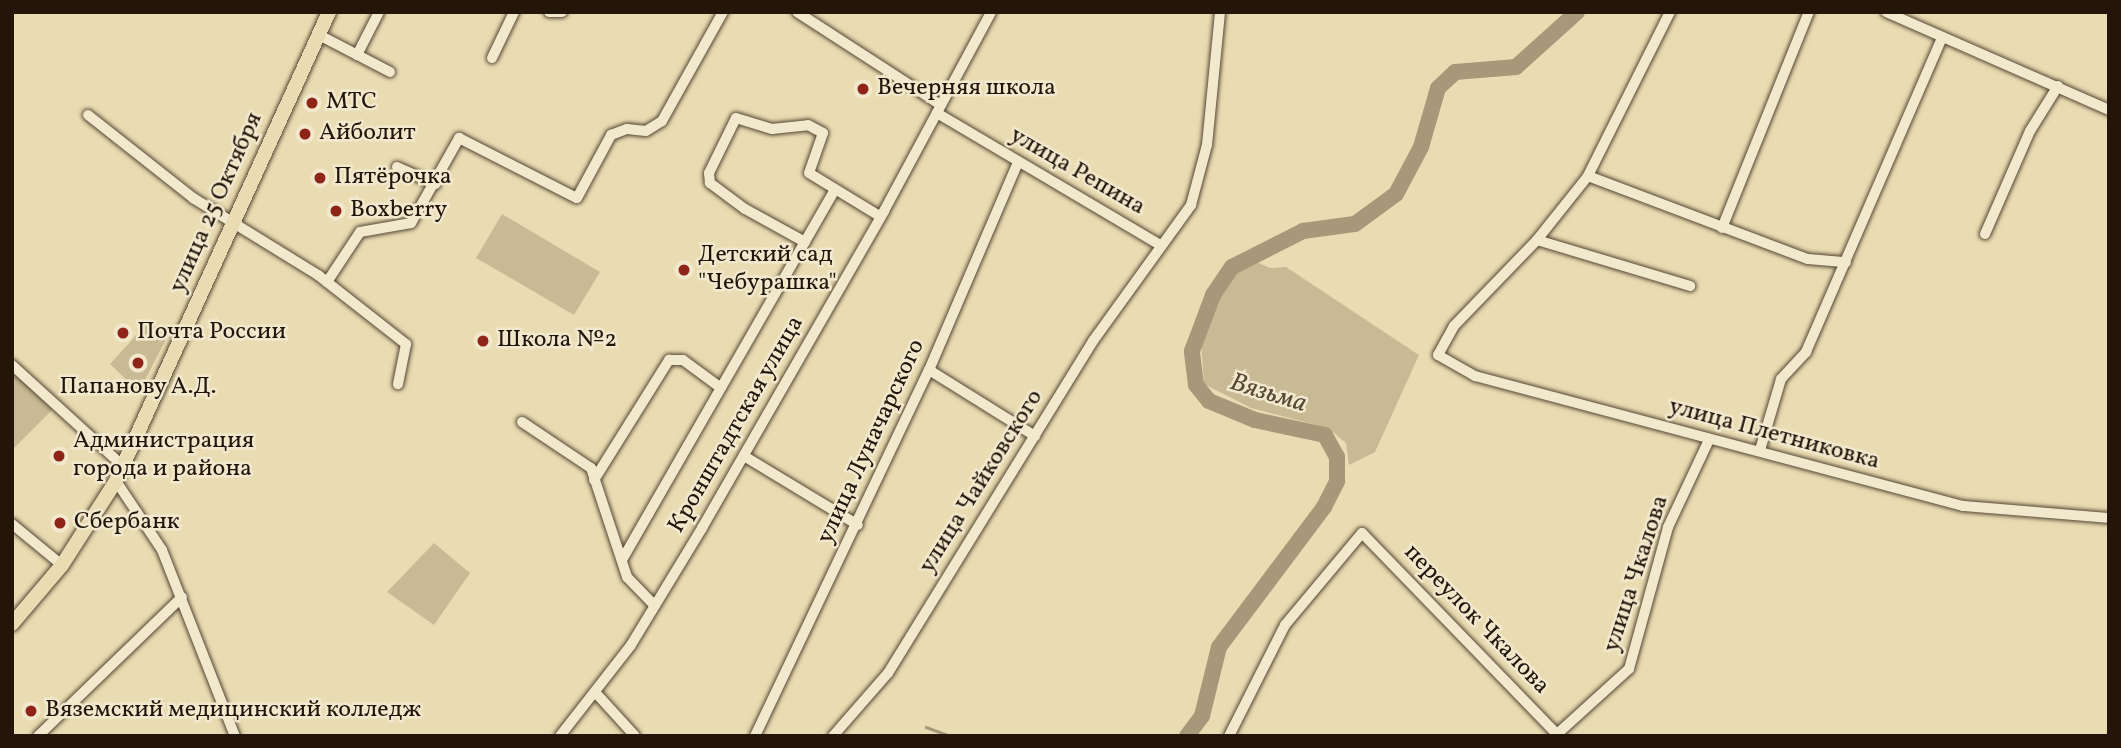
<!DOCTYPE html>
<meta charset="utf-8">
<style>
body{margin:0}
#map{position:relative;width:2121px;height:748px;overflow:hidden;background:#eadcb2;font-family:Vollkorn,serif}
div>[style]{position:absolute}
.green>*{inset:0;background:#c8ba95}
.stream>*{height:2.5px;margin:-1.25px;padding:0 1.25px;transform-origin:1.25px;border-radius:1.25px;background:#a69879}
.river>*{height:16px;margin:-8px;padding:0 8px;transform-origin:8px;border-radius:8px;background:#a69879}
.roads{filter:drop-shadow(0 0 2px #554734) drop-shadow(0 0 2px #554734)}
.minor>*{height:10px;margin:-5px;padding:0 5px;transform-origin:5px;border-radius:5px;background:#f1e8cd}
.major>*{height:14px;margin:-7px;padding:0 7px;transform-origin:7px;border-radius:7px;background:#eadcb2}
.dots>*{width:19px;height:19px;translate:-50% -50%;box-sizing:border-box;border:4px solid #f1e8cd;border-radius:50%}
span{translate:-50% -50%;white-space:nowrap;text-align:center;line-height:1.15;-webkit-text-stroke:5px #f1e8cd;paint-order:stroke}
.poi-label{font-size:24px;color:#23150a}
.left{translate:0 -50%;text-align:left}
.street-label{font-size:24px;color:#23150a}
.water-label{font-size:26px;color:#574936;font-style:italic}
.frame{position:absolute;inset:0;border:14px solid #23150a;pointer-events:none}
</style>
<div id="map">
<div class="green">
<div style="clip-path:polygon(502px 214px,600px 272px,574px 315px,476px 258px)"></div>
<div style="clip-path:polygon(1254px 261px,1270px 268px,1286px 267px,1419px 355px,1375px 452px,1349px 465px,1346px 443px,1328px 428px,1251px 408px,1204px 384px,1201px 340px,1207px 319px,1225px 285px,1240px 267px)"></div>
<div style="clip-path:polygon(149px 321px,167px 337px,139px 392px,110px 364px)"></div>
<div style="clip-path:polygon(12px 371px,53px 409px,12px 450px)"></div>
<div style="clip-path:polygon(434px 543px,470px 573px,434px 625px,387px 592px)"></div>
</div>
<div class="stream">
<div style="left:926px;top:727px;width:27px;rotate:20deg"></div>
</div>
<div class="river">
<div style="left:1187px;top:736px;width:25px;rotate:-53deg"></div>
<div style="left:1202px;top:716px;width:71px;rotate:-76.2deg"></div>
<div style="left:1219px;top:647px;width:175px;rotate:-53.1deg"></div>
<div style="left:1324px;top:507px;width:29px;rotate:-63deg"></div>
<div style="left:1337px;top:481px;width:24px;rotate:-90deg"></div>
<div style="left:1337px;top:457px;width:25px;rotate:-119deg"></div>
<div style="left:1325px;top:435px;width:72px;rotate:-167.9deg"></div>
<div style="left:1255px;top:420px;width:50px;rotate:-157.6deg"></div>
<div style="left:1209px;top:401px;width:21px;rotate:-129deg"></div>
<div style="left:1196px;top:385px;width:34px;rotate:-97deg"></div>
<div style="left:1192px;top:351px;width:60px;rotate:-69.4deg"></div>
<div style="left:1213px;top:295px;width:34px;rotate:-56deg"></div>
<div style="left:1232px;top:267px;width:80px;rotate:-26.9deg"></div>
<div style="left:1303px;top:231px;width:52px;rotate:-7.7deg"></div>
<div style="left:1355px;top:224px;width:51px;rotate:-36.2deg"></div>
<div style="left:1396px;top:194px;width:53px;rotate:-62deg"></div>
<div style="left:1421px;top:147px;width:61px;rotate:-73.9deg"></div>
<div style="left:1438px;top:88px;width:23px;rotate:-43deg"></div>
<div style="left:1455px;top:72px;width:61px;rotate:-4.7deg"></div>
<div style="left:1516px;top:67px;width:82px;rotate:-42deg"></div>
</div>
<div class="roads">
<div class="minor">
<div style="left:549px;top:12px;width:13px"></div>
<div style="left:797px;top:12px;width:171px;rotate:32.9deg"></div>
<div style="left:1670px;top:12px;width:183px;rotate:116.6deg"></div>
<div style="left:1588px;top:176px;width:82px;rotate:128.6deg"></div>
<div style="left:1537px;top:240px;width:120px;rotate:134deg"></div>
<div style="left:1454px;top:326px;width:33px;rotate:119deg"></div>
<div style="left:1438px;top:355px;width:43px;rotate:29.6deg"></div>
<div style="left:1475px;top:376px;width:505px;rotate:14.92deg"></div>
<div style="left:1963px;top:506px;width:146px;rotate:4.7deg"></div>
<div style="left:1886px;top:12px;width:244px;rotate:23.7deg"></div>
<div style="left:319px;top:35px;width:80px;rotate:27.5deg"></div>
<div style="left:357px;top:55px;width:48px;rotate:-62.9deg"></div>
<div style="left:492px;top:58px;width:51px;rotate:-64.4deg"></div>
<div style="left:937px;top:113px;width:259px;rotate:30.6deg"></div>
<div style="left:88px;top:115px;width:134px;rotate:38.3deg"></div>
<div style="left:193px;top:198px;width:147px;rotate:31.6deg"></div>
<div style="left:318px;top:275px;width:112px;rotate:38.1deg"></div>
<div style="left:406px;top:344px;width:41px;rotate:101.3deg"></div>
<div style="left:397px;top:167px;width:42px;rotate:24.1deg"></div>
<div style="left:1588px;top:176px;width:235px;rotate:20.7deg"></div>
<div style="left:1808px;top:259px;width:38px;rotate:5deg"></div>
<div style="left:1722px;top:228px;width:233px;rotate:-68.1deg"></div>
<div style="left:1985px;top:234px;width:112px;rotate:-66.4deg"></div>
<div style="left:2030px;top:131px;width:53px;rotate:-58.1deg"></div>
<div style="left:1537px;top:240px;width:160px;rotate:16.7deg"></div>
<div style="left:805px;top:242px;width:68px;rotate:-151.2deg"></div>
<div style="left:745px;top:209px;width:44px;rotate:-143.4deg"></div>
<div style="left:710px;top:183px;width:10px;rotate:-96deg"></div>
<div style="left:709px;top:173px;width:61px;rotate:-63.9deg"></div>
<div style="left:736px;top:118px;width:38px;rotate:17deg"></div>
<div style="left:772px;top:129px;width:36px;rotate:-6deg"></div>
<div style="left:808px;top:125px;width:17px;rotate:28deg"></div>
<div style="left:823px;top:133px;width:42px;rotate:109.3deg"></div>
<div style="left:809px;top:173px;width:84px;rotate:31.4deg"></div>
<div style="left:327px;top:282px;width:60px;rotate:-56.6deg"></div>
<div style="left:360px;top:232px;width:52px;rotate:-10deg"></div>
<div style="left:411px;top:223px;width:98px;rotate:-60.5deg"></div>
<div style="left:459px;top:138px;width:132px;rotate:27deg"></div>
<div style="left:577px;top:198px;width:72px;rotate:-61.6deg"></div>
<div style="left:611px;top:135px;width:17px;rotate:-21deg"></div>
<div style="left:627px;top:129px;width:19px;rotate:6deg"></div>
<div style="left:646px;top:131px;width:19px;rotate:-32deg"></div>
<div style="left:662px;top:121px;width:125px;rotate:-60.8deg"></div>
<div style="left:12px;top:365px;width:149px;rotate:42.3deg"></div>
<div style="left:929px;top:370px;width:125px;rotate:31.9deg"></div>
<div style="left:522px;top:422px;width:83px;rotate:33.7deg"></div>
<div style="left:591px;top:468px;width:115px;rotate:71.7deg"></div>
<div style="left:627px;top:577px;width:40px;rotate:46deg"></div>
<div style="left:1760px;top:450px;width:74px;rotate:-73.5deg"></div>
<div style="left:1781px;top:379px;width:37px;rotate:-47deg"></div>
<div style="left:1806px;top:352px;width:343px;rotate:-66.6deg"></div>
<div style="left:744px;top:456px;width:133px;rotate:31.2deg"></div>
<div style="left:594px;top:480px;width:142px;rotate:-58deg"></div>
<div style="left:669px;top:360px;width:14px"></div>
<div style="left:683px;top:360px;width:47px;rotate:36.4deg"></div>
<div style="left:116px;top:481px;width:83px;rotate:56.3deg"></div>
<div style="left:162px;top:550px;width:200px;rotate:68.6deg"></div>
<div style="left:12px;top:524px;width:65px;rotate:39.4deg"></div>
<div style="left:622px;top:560px;width:427px;rotate:-60.1deg"></div>
<div style="left:595px;top:692px;width:59px;rotate:47.7deg"></div>
<div style="left:38px;top:736px;width:200px;rotate:-44deg"></div>
<div style="left:560px;top:736px;width:115px;rotate:-52deg"></div>
<div style="left:631px;top:645px;width:137px;rotate:-58.7deg"></div>
<div style="left:702px;top:528px;width:366px;rotate:-60.1deg"></div>
<div style="left:884px;top:211px;width:226px;rotate:-61.7deg"></div>
<div style="left:755px;top:736px;width:405px;rotate:-64.6deg"></div>
<div style="left:929px;top:370px;width:226px;rotate:-66.8deg"></div>
<div style="left:833px;top:736px;width:84px;rotate:-48.9deg"></div>
<div style="left:888px;top:673px;width:390px;rotate:-58.3deg"></div>
<div style="left:1093px;top:341px;width:168px;rotate:-54.2deg"></div>
<div style="left:1191px;top:205px;width:62px;rotate:-75.1deg"></div>
<div style="left:1207px;top:145px;width:134px;rotate:-84.4deg"></div>
<div style="left:1229px;top:736px;width:124px;rotate:-63.2deg"></div>
<div style="left:1285px;top:625px;width:120px;rotate:-50.1deg"></div>
<div style="left:1362px;top:533px;width:283px;rotate:45.9deg"></div>
<div style="left:1555px;top:736px;width:100px;rotate:-42.2deg"></div>
<div style="left:1629px;top:669px;width:147px;rotate:-74.6deg"></div>
<div style="left:1668px;top:527px;width:96px;rotate:-64.8deg"></div>
</div>
<div class="major">
<div style="left:12px;top:624px;width:77px;rotate:-49.7deg"></div>
<div style="left:62px;top:565px;width:100px;rotate:-57.3deg"></div>
<div style="left:116px;top:481px;width:515px;rotate:-65.57deg"></div>
</div>
</div>
<div class="dots">
<div style="left:863px;top:89px;background:#8f2418"></div>
<div style="left:312px;top:103px;background:#8f2418"></div>
<div style="left:305px;top:134px;background:#8f2418"></div>
<div style="left:320px;top:178px;background:#8f2418"></div>
<div style="left:336px;top:211px;background:#8f2418"></div>
<div style="left:684px;top:270px;background:#8f2418"></div>
<div style="left:123px;top:333px;background:#8f2418"></div>
<div style="left:483px;top:341px;background:#8f2418"></div>
<div style="left:138px;top:363px;background:#8f2418"></div>
<div style="left:59px;top:456px;background:#8f2418"></div>
<div style="left:60px;top:523px;background:#8f2418"></div>
<div style="left:31px;top:711px;background:#8f2418"></div>
</div>
<div class="poi-label">
<span class="left" style="left:877px;top:89px">Вечерняя школа</span>
<span class="left" style="left:326px;top:103px">МТС</span>
<span class="left" style="left:319px;top:134px">Айболит</span>
<span class="left" style="left:334px;top:178px">Пятёрочка</span>
<span class="left" style="left:350px;top:211px">Boxberry</span>
<span class="left" style="left:698px;top:270px">Детский сад<br>"Чебурашка"</span>
<span class="left" style="left:137px;top:333px">Почта России</span>
<span class="left" style="left:497px;top:341px">Школа №2</span>
<span style="left:138px;top:388px">Папанову А.Д.</span>
<span class="left" style="left:73px;top:456px">Администрация<br>города и района</span>
<span class="left" style="left:74px;top:523px">Сбербанк</span>
<span class="left" style="left:45px;top:711px">Вяземский медицинский колледж</span>
</div>
<div class="street-label">
<span style="left:1077px;top:172px;rotate:30deg">улица Репина</span>
<span style="left:217px;top:203px;rotate:-66deg">улица 25 Октября</span>
<span style="left:737px;top:425px;rotate:-60deg">Кронштадтская улица</span>
<span style="left:1774px;top:435px;rotate:15deg">улица Плетниковка</span>
<span style="left:872px;top:442px;rotate:-65deg">улица Луначарского</span>
<span style="left:982px;top:482px;rotate:-58deg">улица Чайковского</span>
<span style="left:1637px;top:574px;rotate:-72deg">улица Чкалова</span>
<span style="left:1476px;top:620px;rotate:46deg">переулок Чкалова</span>
</div>
<div class="water-label">
<span style="left:1268px;top:394px;rotate:17deg">Вязьма</span>
</div>
<div class="frame"></div>
</div>
